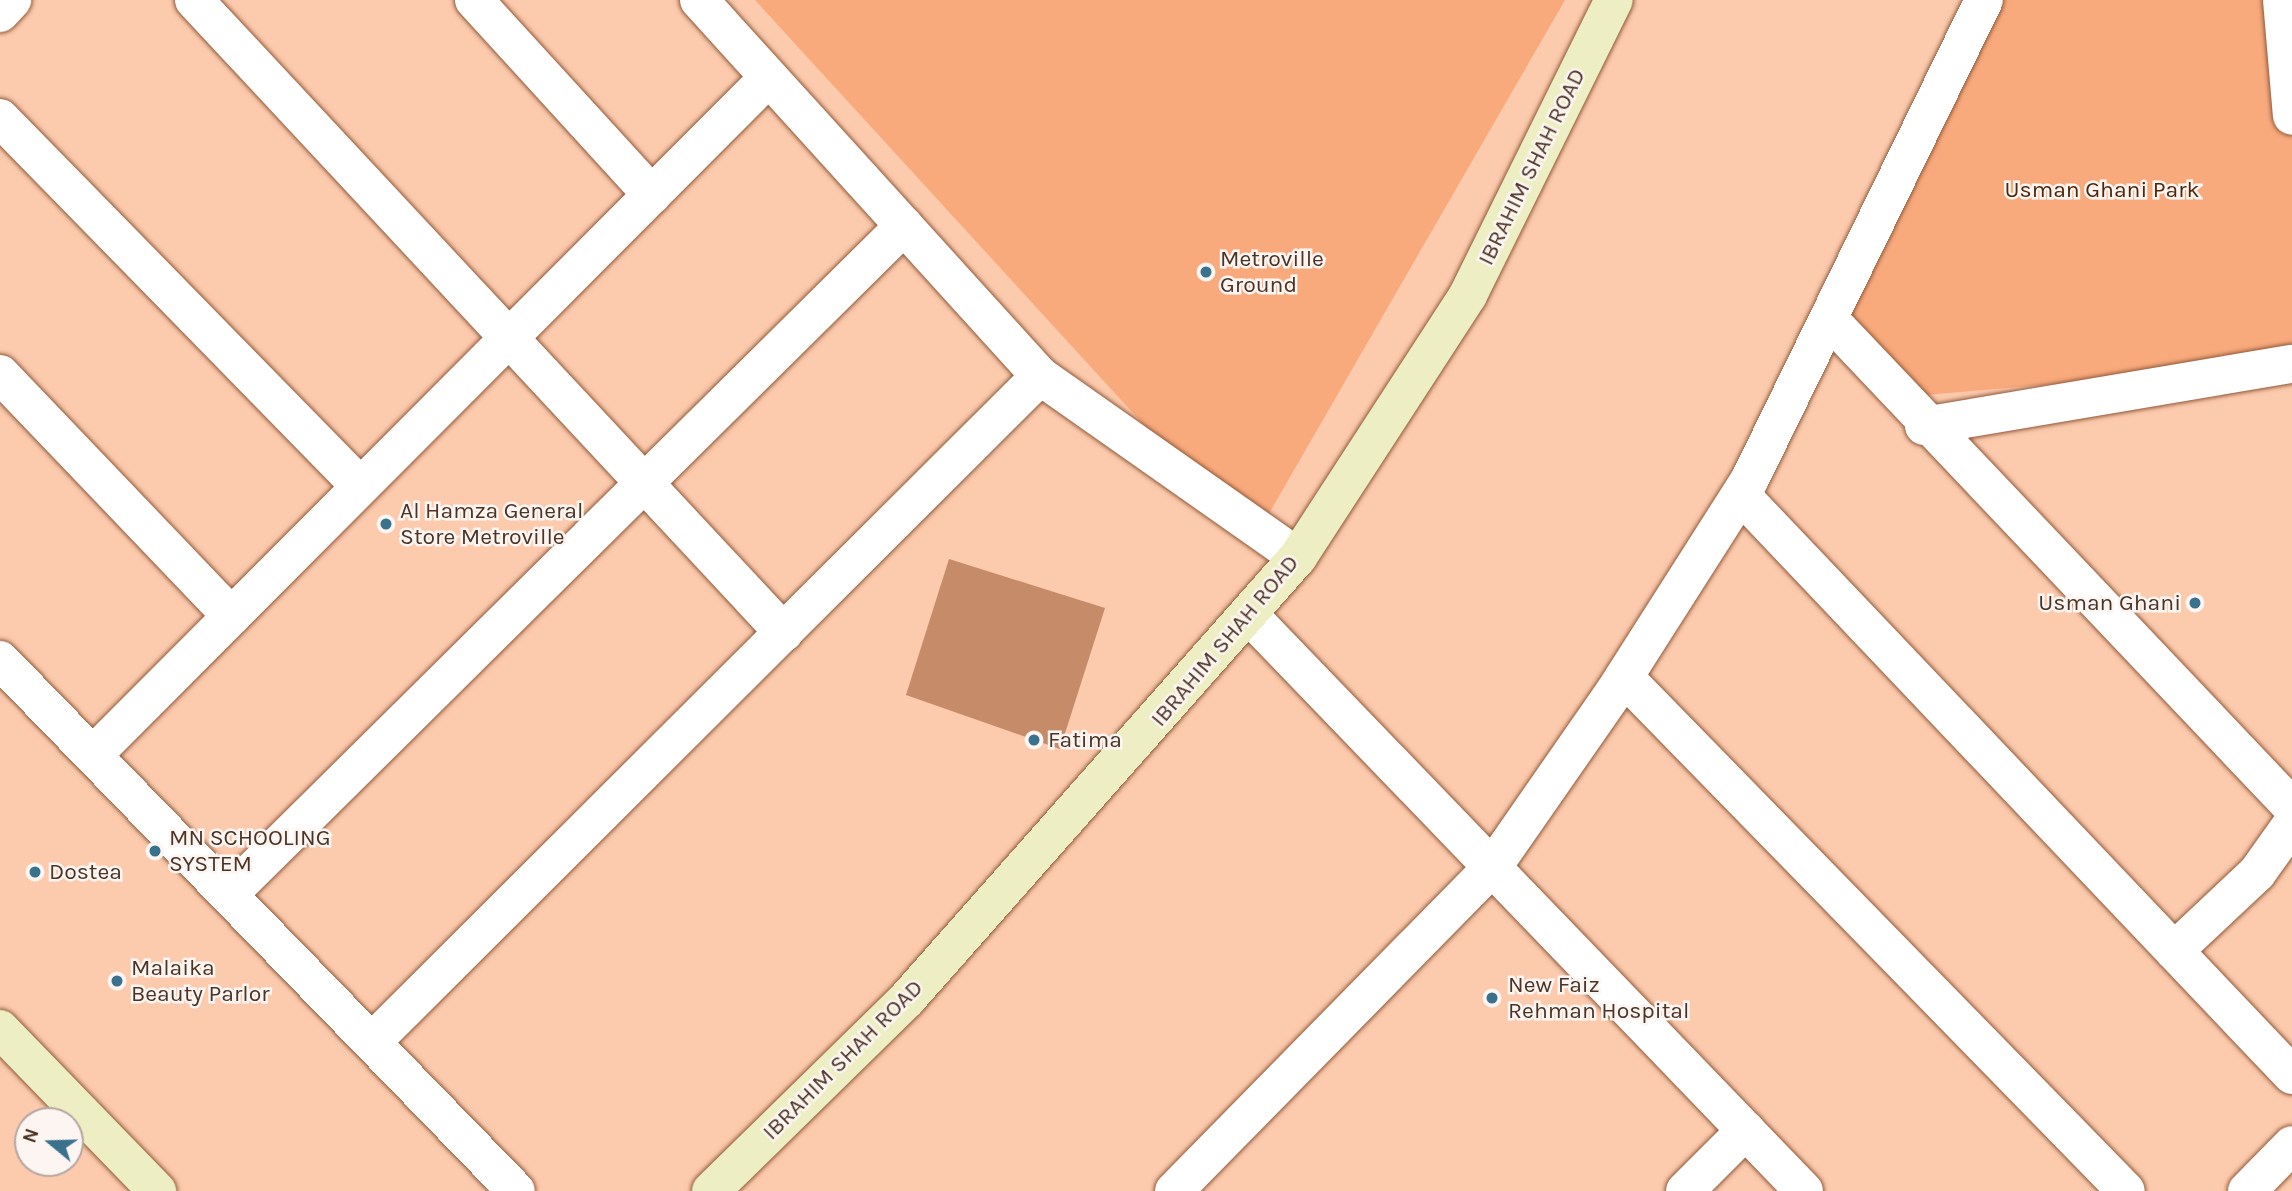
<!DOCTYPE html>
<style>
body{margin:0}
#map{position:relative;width:2292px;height:1191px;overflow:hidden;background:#fccaad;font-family:Karla,sans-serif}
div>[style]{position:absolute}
.green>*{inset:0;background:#f9aa7d}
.building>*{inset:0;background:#c68b69}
.roads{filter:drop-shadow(0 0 2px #915a3a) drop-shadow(0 0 2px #915a3a)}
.street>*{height:38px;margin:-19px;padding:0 19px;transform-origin:19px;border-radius:19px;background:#fff}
.secondary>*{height:38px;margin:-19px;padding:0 19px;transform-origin:19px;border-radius:19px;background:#edeec3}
.dots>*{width:19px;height:19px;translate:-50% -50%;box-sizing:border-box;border:4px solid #fcf5f2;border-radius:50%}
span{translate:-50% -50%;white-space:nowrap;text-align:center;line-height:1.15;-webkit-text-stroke:5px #fcf5f2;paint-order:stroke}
.street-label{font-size:23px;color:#4c3325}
.park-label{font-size:23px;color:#522506}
.poi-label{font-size:23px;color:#4c3325}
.left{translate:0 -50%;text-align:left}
.right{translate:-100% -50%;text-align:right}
.north{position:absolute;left:14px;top:1107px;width:70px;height:70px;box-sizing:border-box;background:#fcf5f2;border:2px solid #b6a7a0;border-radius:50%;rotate:289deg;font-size:19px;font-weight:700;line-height:28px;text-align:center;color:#4c3325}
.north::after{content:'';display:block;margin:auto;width:24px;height:32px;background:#3a728d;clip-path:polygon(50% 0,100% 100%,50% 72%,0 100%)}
</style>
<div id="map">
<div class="green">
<div style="clip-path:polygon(755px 0,1565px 0,1252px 543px)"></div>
<div style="clip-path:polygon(1984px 0,2282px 0,2292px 117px,2292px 364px,1902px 397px,1829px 319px)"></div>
</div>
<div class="building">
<div style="clip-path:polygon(949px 559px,1105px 608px,1060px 749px,906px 695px)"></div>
</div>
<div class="roads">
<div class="street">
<div style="left:194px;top:0;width:865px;rotate:47.01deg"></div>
<div style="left:474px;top:0;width:264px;rotate:47.6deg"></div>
<div style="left:699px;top:0;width:508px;rotate:47.79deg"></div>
<div style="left:1040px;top:376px;width:315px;rotate:35.1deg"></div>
<div style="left:2282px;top:0;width:116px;rotate:85.1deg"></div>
<div style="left:0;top:13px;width:18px;rotate:-47deg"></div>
<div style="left:0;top:118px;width:515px;rotate:45.63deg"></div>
<div style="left:1829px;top:319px;width:673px;rotate:46.51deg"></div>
<div style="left:0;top:374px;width:335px;rotate:46.3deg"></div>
<div style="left:1924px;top:426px;width:373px;rotate:-9.6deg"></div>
<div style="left:1741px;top:495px;width:800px;rotate:46.47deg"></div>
<div style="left:1251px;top:617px;width:797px;rotate:46.07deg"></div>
<div style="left:0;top:660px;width:740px;rotate:45.82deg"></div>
<div style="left:1624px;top:677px;width:718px;rotate:45.68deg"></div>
<div style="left:93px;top:755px;width:957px;rotate:-45.08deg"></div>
<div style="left:229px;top:894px;width:950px;rotate:-44.7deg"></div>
<div style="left:2174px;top:951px;width:114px;rotate:-43.2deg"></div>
<div style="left:2257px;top:873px;width:60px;rotate:-54.5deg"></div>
<div style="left:373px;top:1041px;width:942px;rotate:-44.91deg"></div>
<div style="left:1174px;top:1191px;width:457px;rotate:-45.5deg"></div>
<div style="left:1494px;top:865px;width:212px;rotate:-55.2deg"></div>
<div style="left:1615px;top:691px;width:249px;rotate:-57.5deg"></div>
<div style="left:1749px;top:481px;width:535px;rotate:-63.96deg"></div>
<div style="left:1685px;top:1191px;width:86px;rotate:-45deg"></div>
<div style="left:2247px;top:1191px;width:64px;rotate:-45.6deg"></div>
</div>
<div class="secondary">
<div style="left:0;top:1029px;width:226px;rotate:45.9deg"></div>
<div style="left:711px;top:1191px;width:274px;rotate:-44.4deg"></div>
<div style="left:907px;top:999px;width:590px;rotate:-48.5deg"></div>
<div style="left:1298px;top:557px;width:312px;rotate:-57deg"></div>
<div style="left:1468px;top:295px;width:329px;rotate:-63.7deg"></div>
</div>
</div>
<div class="dots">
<div style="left:1206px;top:272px;background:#3a728d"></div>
<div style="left:386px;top:524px;background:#3a728d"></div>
<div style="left:2195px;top:603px;background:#3a728d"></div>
<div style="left:1034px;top:740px;background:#3a728d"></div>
<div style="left:155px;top:851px;background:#3a728d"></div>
<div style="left:35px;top:872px;background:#3a728d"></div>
<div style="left:117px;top:981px;background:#3a728d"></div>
<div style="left:1492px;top:998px;background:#3a728d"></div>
</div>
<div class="street-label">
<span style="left:1532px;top:167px;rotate:-64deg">IBRAHIM SHAH ROAD</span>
<span style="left:1225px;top:641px;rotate:-50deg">IBRAHIM SHAH ROAD</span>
<span style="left:843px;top:1060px;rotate:-45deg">IBRAHIM SHAH ROAD</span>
</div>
<div class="park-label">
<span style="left:2102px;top:190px">Usman Ghani Park</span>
</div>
<div class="poi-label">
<span class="left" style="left:1220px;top:272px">Metroville<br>Ground</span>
<span class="left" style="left:400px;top:524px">Al Hamza General<br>Store Metroville</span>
<span class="right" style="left:2181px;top:603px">Usman Ghani</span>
<span class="left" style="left:1048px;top:740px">Fatima</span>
<span class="left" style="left:169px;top:851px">MN SCHOOLING<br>SYSTEM</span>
<span class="left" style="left:49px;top:872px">Dostea</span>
<span class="left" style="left:131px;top:981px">Malaika<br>Beauty Parlor</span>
<span class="left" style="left:1508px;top:998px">New Faiz<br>Rehman Hospital</span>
</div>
<div class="north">N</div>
</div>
